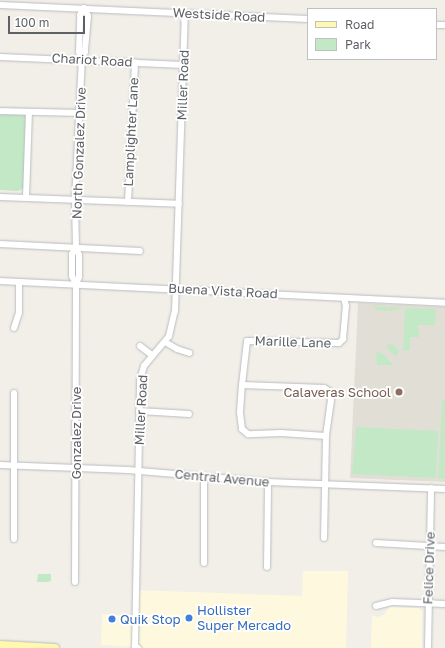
<!DOCTYPE html>
<style>
body{margin:0}
#map{position:relative;width:445px;height:648px;overflow:hidden;background:#f1efe7;font-family:"Golos Text",sans-serif}
div>[style]{position:absolute}
.commercial>*{inset:0;background:#fef9de}
.education>*{inset:0;background:#e1dfd5}
.green>*{inset:0;background:#c3e8c6}
.roads{filter:drop-shadow(0 0 1px #b9bcc0) drop-shadow(0 0 1px #b9bcc0)}
.minor>*{height:6px;margin:-3px;padding:0 3px;transform-origin:3px;border-radius:3px;background:#fff}
.major>*{height:8px;margin:-4px;padding:0 4px;transform-origin:4px;border-radius:4px;background:#fff8ae}
.dots>*{width:11px;height:11px;translate:-50% -50%;box-sizing:border-box;border:2px solid #fff;border-radius:50%}
span{translate:-50% -50%;white-space:nowrap;text-align:center;line-height:1.15;-webkit-text-stroke:3.5px #fff;paint-order:stroke}
.street-label{font-size:13px;color:#5e6267}
.education-label{font-size:13px;color:#785e54}
.right{translate:-100% -50%;text-align:right}
.shop-label{font-size:13px;color:#366cbe}
.left{translate:0 -50%;text-align:left}
.legend{position:absolute;left:307px;top:8px;width:130px;height:52px;box-sizing:border-box;background:#fff;border:1px solid #bfc0c2;margin:0;padding:5px 7px;list-style:none;font-size:12px;color:#5e6267}
.legend li{display:flex;align-items:center;gap:8px;height:20px}
.legend b{width:20px;border:1px solid #bfc0c2}
.scale{position:absolute;left:8px;top:16px;width:77px;height:18px;box-sizing:border-box;border:2px solid #5e6267;border-top:0;padding-left:5px;font-size:12px;line-height:14px;white-space:nowrap;color:#5e6267;-webkit-text-stroke:3px #fff;paint-order:stroke}
</style>
<div id="map">
<div class="commercial">
<div style="clip-path:polygon(303px 571px,348px 571px,346px 648px,152px 648px,101px 645px,102px 614px,134px 616px,134px 590px,302px 596px)"></div>
<div style="clip-path:polygon(389px 607px,419px 608px,422px 611px,422px 648px,371px 648px,372px 616px,379px 617px,385px 614px)"></div>
</div>
<div class="education">
<div style="clip-path:polygon(358px 303px,445px 307px,445px 482px,350px 478px)"></div>
</div>
<div class="green">
<div style="clip-path:polygon(0 112px,27px 113px,24px 188px,18px 191px,0 190px)"></div>
<div style="clip-path:polygon(373px 306px,387px 307px,388px 310px,389px 307px,404px 308px,389px 311px,377px 310px)"></div>
<div style="clip-path:polygon(405px 308px,436px 309px,435px 325px,418px 325px,419px 337px,410px 337px,410px 350px,403px 351px)"></div>
<div style="clip-path:polygon(388px 344px,394px 345px,399px 351px,396px 357px,387px 348px)"></div>
<div style="clip-path:polygon(376px 352px,382px 353px,393px 365px,377px 365px)"></div>
<div style="clip-path:polygon(442px 400px,445px 400px,445px 479px,438px 479px)"></div>
<div style="clip-path:polygon(356px 427px,438px 431px,436px 478px,352px 474px)"></div>
<div style="clip-path:polygon(38px 574px,51px 574px,51px 581px,48px 582px,37px 582px)"></div>
</div>
<div class="roads">
<div class="minor">
<div style="left:0;top:5px;width:308px;rotate:2.6deg"></div>
<div style="left:84px;top:8px;width:9px;rotate:63deg"></div>
<div style="left:88px;top:16px;width:36px;rotate:95deg"></div>
<div style="left:85px;top:52px;width:8px;rotate:113deg"></div>
<div style="left:82px;top:59px;width:8px;rotate:-113deg"></div>
<div style="left:79px;top:52px;width:37px;rotate:-88deg"></div>
<div style="left:80px;top:15px;width:8px;rotate:-60deg"></div>
<div style="left:436px;top:25px;width:9px"></div>
<div style="left:0;top:57px;width:184px;rotate:2.5deg"></div>
<div style="left:0;top:111px;width:78px;rotate:1.5deg"></div>
<div style="left:0;top:197px;width:179px;rotate:2.2deg"></div>
<div style="left:26px;top:197px;width:85px;rotate:-88deg"></div>
<div style="left:128px;top:202px;width:140px;rotate:-87.1deg"></div>
<div style="left:0;top:244px;width:140px;rotate:2.9deg"></div>
<div style="left:76px;top:248px;width:48px;rotate:-91.2deg"></div>
<div style="left:75px;top:200px;width:141px;rotate:-87.2deg"></div>
<div style="left:0;top:281px;width:446px;rotate:2.8deg"></div>
<div style="left:14px;top:328px;width:16px;rotate:-72deg"></div>
<div style="left:19px;top:313px;width:31px;rotate:-90deg"></div>
<div style="left:165px;top:342px;width:14px;rotate:30deg"></div>
<div style="left:177px;top:349px;width:13px;rotate:18deg"></div>
<div style="left:140px;top:346px;width:15px;rotate:37deg"></div>
<div style="left:242px;top:385px;width:82px;rotate:2.1deg"></div>
<div style="left:324px;top:388px;width:6px;rotate:31deg"></div>
<div style="left:329px;top:391px;width:9px;rotate:77deg"></div>
<div style="left:331px;top:400px;width:36px;rotate:98deg"></div>
<div style="left:326px;top:436px;width:102px;rotate:91.1deg"></div>
<div style="left:139px;top:411px;width:50px;rotate:3.4deg"></div>
<div style="left:326px;top:436px;width:45px;rotate:-176.2deg"></div>
<div style="left:281px;top:433px;width:33px;rotate:178deg"></div>
<div style="left:248px;top:434px;width:8px;rotate:-140deg"></div>
<div style="left:242px;top:429px;width:17px;rotate:-97deg"></div>
<div style="left:240px;top:412px;width:27px;rotate:-86deg"></div>
<div style="left:242px;top:385px;width:44px;rotate:-83.5deg"></div>
<div style="left:247px;top:341px;width:92px;rotate:1.2deg"></div>
<div style="left:339px;top:343px;width:6px;rotate:-45deg"></div>
<div style="left:343px;top:339px;width:33px;rotate:-85deg"></div>
<div style="left:346px;top:306px;width:8px;rotate:-104deg"></div>
<div style="left:0;top:465px;width:128px;rotate:2.2deg"></div>
<div style="left:128px;top:470px;width:141px;rotate:4.9deg"></div>
<div style="left:268px;top:482px;width:177px;rotate:2.3deg"></div>
<div style="left:204px;top:477px;width:86px;rotate:90deg"></div>
<div style="left:14px;top:539px;width:146px;rotate:-90deg"></div>
<div style="left:376px;top:543px;width:69px;rotate:3.3deg"></div>
<div style="left:267px;top:567px;width:85px;rotate:-89.3deg"></div>
<div style="left:75px;top:582px;width:298px;rotate:-89.8deg"></div>
<div style="left:76px;top:284px;width:8px;rotate:-67deg"></div>
<div style="left:79px;top:277px;width:22px;rotate:-90deg"></div>
<div style="left:79px;top:255px;width:8px;rotate:-113deg"></div>
<div style="left:76px;top:248px;width:7px;rotate:124deg"></div>
<div style="left:72px;top:254px;width:22px;rotate:90deg"></div>
<div style="left:72px;top:276px;width:9px;rotate:63deg"></div>
<div style="left:376px;top:606px;width:16px;rotate:-14deg"></div>
<div style="left:392px;top:602px;width:53px;rotate:2.2deg"></div>
<div style="left:138px;top:648px;width:4px;rotate:-146deg"></div>
<div style="left:135px;top:646px;width:52px;rotate:-88.9deg"></div>
<div style="left:136px;top:594px;width:214px;rotate:-88.9deg"></div>
<div style="left:140px;top:380px;width:15px;rotate:-74deg"></div>
<div style="left:144px;top:366px;width:39px;rotate:-50deg"></div>
<div style="left:169px;top:336px;width:26px;rotate:-77deg"></div>
<div style="left:175px;top:311px;width:294px;rotate:-88.1deg"></div>
<div style="left:185px;top:17px;width:4px;rotate:-56deg"></div>
<div style="left:428px;top:648px;width:160px;rotate:-88.9deg"></div>
</div>
<div class="major">
<div style="left:0;top:645px;width:55px;rotate:3.1deg"></div>
</div>
</div>
<div class="dots">
<div style="left:399px;top:392px;background:#8d6e63"></div>
<div style="left:189px;top:618px;background:#3f7fe0"></div>
<div style="left:112px;top:619px;background:#3f7fe0"></div>
</div>
<div class="street-label">
<span style="left:219px;top:15px;rotate:3deg">Westside Road</span>
<span style="left:92px;top:60px;rotate:3deg">Chariot Road</span>
<span style="left:183px;top:85px;rotate:-88deg">Miller Road</span>
<span style="left:131px;top:132px;rotate:-87deg">Lamplighter Lane</span>
<span style="left:79px;top:153px;rotate:-88deg">North Gonzalez Drive</span>
<span style="left:223px;top:291px;rotate:3deg">Buena Vista Road</span>
<span style="left:293px;top:342px;rotate:2deg">Marille Lane</span>
<span style="left:141px;top:410px;rotate:-87deg">Miller Road</span>
<span style="left:76px;top:433px;rotate:-90deg">Gonzalez Drive</span>
<span style="left:222px;top:478px;rotate:5deg">Central Avenue</span>
<span style="left:429px;top:568px;rotate:-88deg">Felice Drive</span>
</div>
<div class="education-label">
<span class="right" style="left:391px;top:392px">Calaveras School</span>
</div>
<div class="shop-label">
<span class="left" style="left:197px;top:618px">Hollister<br>Super Mercado</span>
<span class="left" style="left:120px;top:619px">Quik Stop</span>
</div>
<ul class="legend">
<li><b style="height:5px;background:#fff8ae"></b>Road</li>
<li><b style="height:11px;background:#c3e8c6"></b>Park</li>
</ul>
<div class="scale">100 m</div>
</div>
